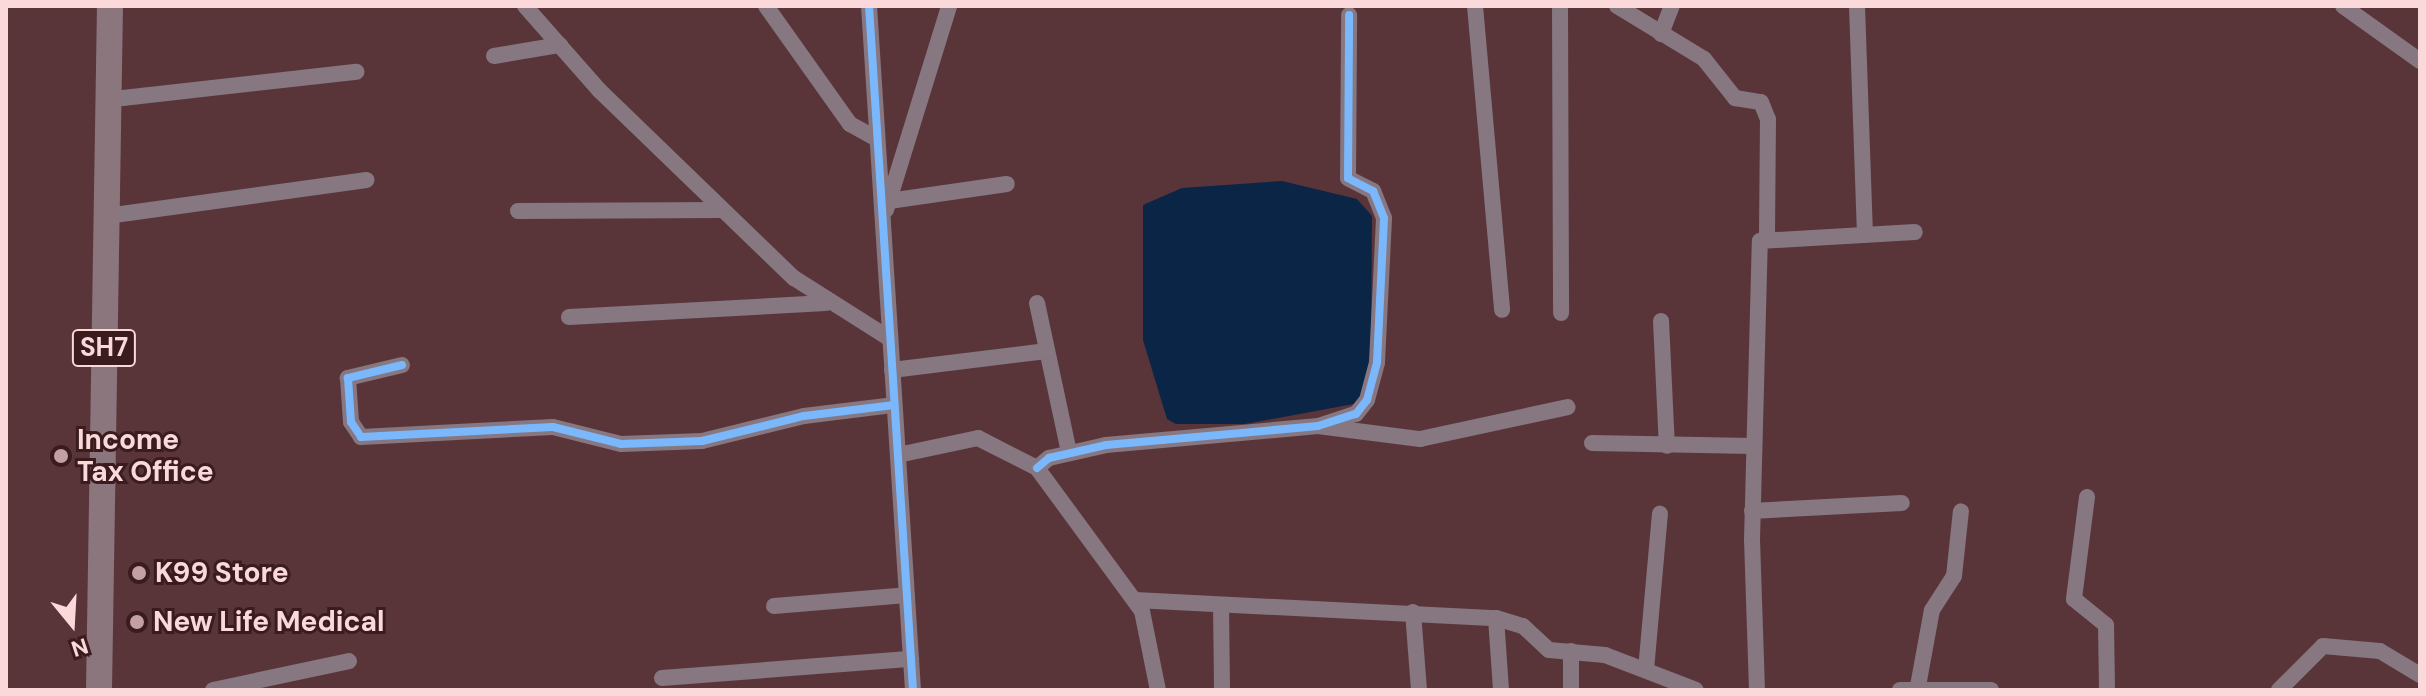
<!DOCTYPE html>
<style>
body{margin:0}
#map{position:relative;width:2426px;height:696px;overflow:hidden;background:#59353a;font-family:"DM Sans",sans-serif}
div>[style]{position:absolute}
.water>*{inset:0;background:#0a2546}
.street>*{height:16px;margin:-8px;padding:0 8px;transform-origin:8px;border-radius:8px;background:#867780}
.primary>*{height:26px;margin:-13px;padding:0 13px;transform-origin:13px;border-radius:13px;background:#8b767e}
.cycleway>*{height:8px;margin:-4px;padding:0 4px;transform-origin:4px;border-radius:4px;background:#7ab7fb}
.dots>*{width:22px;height:22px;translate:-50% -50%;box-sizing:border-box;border:4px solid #3a1c1f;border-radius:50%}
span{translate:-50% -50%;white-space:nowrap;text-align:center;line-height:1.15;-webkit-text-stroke:6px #3a1c1f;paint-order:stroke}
.shield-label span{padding:2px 6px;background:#3a1c1f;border:2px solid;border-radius:6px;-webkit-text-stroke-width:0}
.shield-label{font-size:26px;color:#fbd9db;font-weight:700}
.poi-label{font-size:28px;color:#fbd9db;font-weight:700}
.left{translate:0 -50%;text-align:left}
.frame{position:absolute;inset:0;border:8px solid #fbd9db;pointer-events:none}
.north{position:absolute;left:32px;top:584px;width:80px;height:80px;-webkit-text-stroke:6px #3a1c1f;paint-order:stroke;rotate:162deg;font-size:22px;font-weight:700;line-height:32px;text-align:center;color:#fbd9db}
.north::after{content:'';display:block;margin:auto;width:28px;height:36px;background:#fbd9db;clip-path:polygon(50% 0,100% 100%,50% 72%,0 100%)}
</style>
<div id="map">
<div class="water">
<div style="clip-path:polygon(1282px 181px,1357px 199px,1372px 216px,1371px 373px,1359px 403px,1245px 424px,1176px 424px,1167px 419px,1143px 340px,1143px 205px,1182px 188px)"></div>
</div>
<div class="street">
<div style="left:525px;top:6px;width:112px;rotate:48.6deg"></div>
<div style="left:599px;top:90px;width:271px;rotate:44deg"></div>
<div style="left:794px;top:278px;width:114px;rotate:32.4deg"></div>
<div style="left:766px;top:6px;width:145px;rotate:54.6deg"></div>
<div style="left:850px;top:124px;width:31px;rotate:29deg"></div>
<div style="left:869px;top:6px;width:685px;rotate:86.32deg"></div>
<div style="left:1475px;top:6px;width:305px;rotate:84.9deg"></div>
<div style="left:1560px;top:6px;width:307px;rotate:89.8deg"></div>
<div style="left:1617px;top:6px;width:102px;rotate:31.3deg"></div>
<div style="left:1704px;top:59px;width:50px;rotate:51.5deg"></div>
<div style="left:1735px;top:98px;width:26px;rotate:9deg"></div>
<div style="left:1761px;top:102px;width:18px;rotate:68deg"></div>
<div style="left:1768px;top:119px;width:117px;rotate:90.5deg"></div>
<div style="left:1857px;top:6px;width:229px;rotate:88deg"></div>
<div style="left:2343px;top:6px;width:95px;rotate:35.5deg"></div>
<div style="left:1661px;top:34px;width:30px;rotate:-69deg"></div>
<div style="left:494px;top:56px;width:67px;rotate:-9.5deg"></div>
<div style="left:114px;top:99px;width:244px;rotate:-6.4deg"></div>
<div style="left:889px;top:201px;width:119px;rotate:-8.2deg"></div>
<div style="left:886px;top:210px;width:214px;rotate:-72.8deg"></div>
<div style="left:518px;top:211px;width:204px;rotate:-0.3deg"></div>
<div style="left:107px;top:216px;width:262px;rotate:-7.9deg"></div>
<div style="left:1037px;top:303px;width:152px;rotate:77.9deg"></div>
<div style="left:569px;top:317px;width:257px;rotate:-3.1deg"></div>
<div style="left:1661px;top:321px;width:125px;rotate:87.3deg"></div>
<div style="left:402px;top:365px;width:56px;rotate:166.5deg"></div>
<div style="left:348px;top:378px;width:44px;rotate:86.1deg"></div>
<div style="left:351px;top:422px;width:18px;rotate:56deg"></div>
<div style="left:361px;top:437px;width:192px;rotate:-3deg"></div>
<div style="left:553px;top:427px;width:70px;rotate:14deg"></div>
<div style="left:621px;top:444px;width:81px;rotate:-2.1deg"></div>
<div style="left:702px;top:441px;width:105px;rotate:-13.8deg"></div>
<div style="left:804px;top:416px;width:91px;rotate:-7deg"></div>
<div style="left:892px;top:370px;width:156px;rotate:-7deg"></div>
<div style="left:1318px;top:426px;width:103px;rotate:7.3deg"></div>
<div style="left:1420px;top:439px;width:151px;rotate:-12.2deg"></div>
<div style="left:1592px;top:443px;width:161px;rotate:1.1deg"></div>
<div style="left:898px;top:455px;width:82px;rotate:-12deg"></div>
<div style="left:978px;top:438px;width:66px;rotate:27deg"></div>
<div style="left:1037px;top:468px;width:177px;rotate:53.7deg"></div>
<div style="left:1142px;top:611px;width:81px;rotate:78.6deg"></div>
<div style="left:1037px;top:468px;width:16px;rotate:-40deg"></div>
<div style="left:1049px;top:458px;width:58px;rotate:-12.8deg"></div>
<div style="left:1106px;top:445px;width:213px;rotate:-5.1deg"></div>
<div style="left:1318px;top:426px;width:40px;rotate:-18deg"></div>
<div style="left:1356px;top:414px;width:18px;rotate:-52deg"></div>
<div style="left:1367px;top:400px;width:39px;rotate:-75deg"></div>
<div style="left:1377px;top:362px;width:144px;rotate:-87.2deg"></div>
<div style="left:1384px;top:218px;width:29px;rotate:-112deg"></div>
<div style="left:1373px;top:191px;width:28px;rotate:-153deg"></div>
<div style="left:1348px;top:178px;width:163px;rotate:-89.6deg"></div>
<div style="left:2087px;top:497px;width:103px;rotate:97.3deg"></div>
<div style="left:2074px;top:599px;width:41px;rotate:39.1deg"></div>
<div style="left:2106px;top:625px;width:65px;rotate:89.1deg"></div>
<div style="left:1752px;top:511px;width:150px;rotate:-3.1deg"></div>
<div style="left:1135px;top:600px;width:361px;rotate:2.9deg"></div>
<div style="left:1496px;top:618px;width:28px;rotate:17deg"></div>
<div style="left:1523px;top:626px;width:35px;rotate:43deg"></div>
<div style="left:1549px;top:650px;width:56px;rotate:5.1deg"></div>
<div style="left:1605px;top:655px;width:97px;rotate:21deg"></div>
<div style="left:1221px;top:605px;width:85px;rotate:89.3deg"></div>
<div style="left:774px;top:606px;width:133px;rotate:-4.7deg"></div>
<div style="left:1413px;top:612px;width:78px;rotate:85.6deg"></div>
<div style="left:1496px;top:618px;width:72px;rotate:86deg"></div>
<div style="left:1571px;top:651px;width:39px;rotate:90deg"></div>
<div style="left:1646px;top:670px;width:157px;rotate:-84.9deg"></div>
<div style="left:662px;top:678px;width:250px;rotate:-4.4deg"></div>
<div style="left:1918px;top:686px;width:77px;rotate:-79.6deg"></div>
<div style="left:1932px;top:610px;width:40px;rotate:-57.1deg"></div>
<div style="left:1954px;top:576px;width:65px;rotate:-83.9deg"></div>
<div style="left:213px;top:690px;width:139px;rotate:-12deg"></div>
<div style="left:1757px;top:690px;width:150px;rotate:-91.9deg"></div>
<div style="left:1752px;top:540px;width:299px;rotate:-88.5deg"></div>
<div style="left:1760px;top:241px;width:155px;rotate:-3.3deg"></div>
<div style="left:1900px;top:690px;width:91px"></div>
<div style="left:2279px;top:690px;width:62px;rotate:-45deg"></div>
<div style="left:2323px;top:646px;width:57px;rotate:5deg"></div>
<div style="left:2380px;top:651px;width:47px;rotate:31deg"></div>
</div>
<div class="primary">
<div style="left:99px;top:690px;width:684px;rotate:-89.08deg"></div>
</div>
<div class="cycleway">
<div style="left:869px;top:6px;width:685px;rotate:86.32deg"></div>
<div style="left:402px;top:365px;width:56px;rotate:166.5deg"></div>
<div style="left:348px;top:378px;width:44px;rotate:86.1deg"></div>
<div style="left:351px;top:422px;width:18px;rotate:56deg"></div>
<div style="left:361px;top:437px;width:192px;rotate:-3deg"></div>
<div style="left:553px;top:427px;width:70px;rotate:14deg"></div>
<div style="left:621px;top:444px;width:81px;rotate:-2.1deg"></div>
<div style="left:702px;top:441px;width:105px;rotate:-13.8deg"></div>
<div style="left:804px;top:416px;width:91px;rotate:-7deg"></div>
<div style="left:1037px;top:468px;width:16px;rotate:-40deg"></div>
<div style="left:1049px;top:458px;width:58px;rotate:-12.8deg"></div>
<div style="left:1106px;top:445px;width:213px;rotate:-5.1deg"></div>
<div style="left:1318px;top:426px;width:40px;rotate:-18deg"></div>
<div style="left:1356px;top:414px;width:18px;rotate:-52deg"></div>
<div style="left:1367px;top:400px;width:39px;rotate:-75deg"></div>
<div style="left:1377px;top:362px;width:144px;rotate:-87.2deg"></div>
<div style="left:1384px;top:218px;width:29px;rotate:-112deg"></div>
<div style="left:1373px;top:191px;width:28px;rotate:-153deg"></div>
<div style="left:1348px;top:178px;width:163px;rotate:-89.6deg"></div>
</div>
<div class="dots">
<div style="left:61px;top:456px;background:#c2a0a3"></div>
<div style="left:139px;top:573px;background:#c2a0a3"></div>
<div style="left:137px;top:622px;background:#c2a0a3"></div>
</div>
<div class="shield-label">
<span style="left:104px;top:348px">SH7</span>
</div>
<div class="poi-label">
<span class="left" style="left:77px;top:456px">Income<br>Tax Office</span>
<span class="left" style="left:155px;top:573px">K99 Store</span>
<span class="left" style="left:153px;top:622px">New Life Medical</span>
</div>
<div class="frame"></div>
<div class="north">N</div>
</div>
